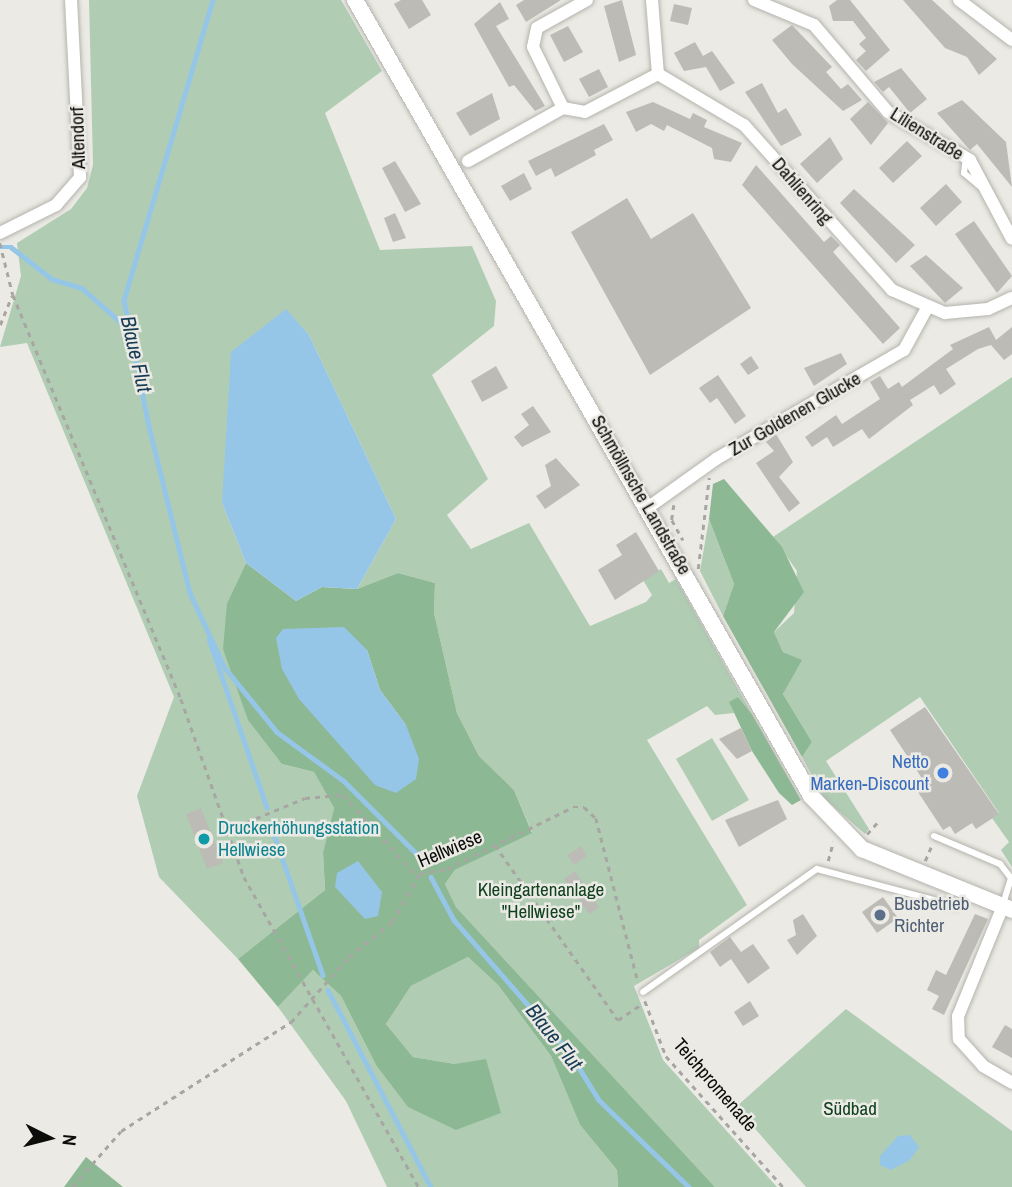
<!DOCTYPE html>
<meta charset="utf-8">
<style>
body{margin:0}
#map{position:relative;width:1012px;height:1187px;overflow:hidden;background:#ebeae4;font-family:"Archivo Narrow",sans-serif}
div>[style]{position:absolute}
.green>*{inset:0;background:#b0cdb4}
.forest>*{inset:0;background:#8db894}
.water>*{inset:0;background:#96c6e7}
.stream>*{height:4.5px;margin:-2.25px;padding:0 2.25px;transform-origin:2.25px;border-radius:2.25px;background:#96c6e7}
.building>*{inset:0;background:#bcbbb5}
.path>*{height:2.5px;margin-top:-1.25px;transform-origin:0;background:repeating-linear-gradient(90deg,#a7a6a2 0 5px,transparent 0 10px)}
.roads{filter:drop-shadow(0 0 2px #b4b3ad) drop-shadow(0 0 2px #b4b3ad)}
.service>*{height:6px;margin:-3px;padding:0 3px;transform-origin:3px;border-radius:3px;background:#fff}
.minor>*{height:12px;margin:-6px;padding:0 6px;transform-origin:6px;border-radius:6px;background:#fff}
.secondary>*{height:16px;margin:-8px;padding:0 8px;transform-origin:8px;border-radius:8px;background:#fff}
.dots>*{width:19px;height:19px;translate:-50% -50%;box-sizing:border-box;border:4px solid #ebeae4;border-radius:50%}
span{translate:-50% -50%;white-space:nowrap;text-align:center;line-height:1.15;-webkit-text-stroke:5px #ebeae4;paint-order:stroke}
.street-label{font-size:19px;color:#0c0c0a}
.shop-label{font-size:19px;color:#366cbe}
.right{translate:-100% -50%;text-align:right}
.culture-label{font-size:19px;color:#0d838f}
.left{translate:0 -50%;text-align:left}
.park-label{font-size:19px;color:#114220}
.service-label{font-size:19px;color:#4e5e75}
.water-label{font-size:21px;color:#163b53;font-style:italic}
.north{position:absolute;left:14px;top:1103px;width:70px;height:70px;-webkit-text-stroke:5px #ebeae4;paint-order:stroke;rotate:96deg;font-size:19px;font-weight:700;line-height:28px;text-align:center;color:#0c0c0a}
.north::after{content:'';display:block;margin:auto;width:24px;height:32px;background:#0c0c0a;clip-path:polygon(50% 0,100% 100%,50% 72%,0 100%)}
</style>
<div id="map">
<div class="green">
<div style="clip-path:polygon(89px 0,341px 0,382px 71px,325px 113px,380px 250px,472px 246px,496px 301px,494px 326px,432px 375px,488px 479px,447px 515px,471px 549px,529px 523px,590px 626px,646px 602px,652px 595px,643px 580px,661px 569px,669px 583px,676px 579px,752px 714px,738px 697px,730px 702px,734px 713px,715px 715px,707px 706px,647px 740px,747px 905px,699px 940px,699px 948px,634px 986px,663px 1060px,777px 1187px,715px 1187px,456px 907px,445px 884px,455px 870px,532px 832px,514px 790px,479px 756px,457px 713px,434px 613px,435px 583px,398px 573px,357px 589px,396px 519px,309px 335px,286px 310px,222px 503px,246px 563px,227px 603px,282px 764px,314px 772px,334px 808px,323px 852px,325px 890px,238px 959px,159px 877px,137px 796px,174px 697px,27px 343px,0 347px,21px 276px,17px 243px,71px 209px,87px 188px,93px 165px)"></div>
<div style="clip-path:polygon(1012px 377px,1012px 867px,1001px 850px,1009px 842px,992px 818px,999px 813px,920px 697px,826px 761px,869px 829px,865px 834px,824px 798px,802px 757px,812px 742px,783px 694px,801px 660px,783px 652px,774px 632px,794px 613px,797px 571px,773px 537px)"></div>
<div style="clip-path:polygon(709px 519px,734px 584px,723px 616px,700px 571px)"></div>
<div style="clip-path:polygon(712px 738px,749px 800px,712px 821px,676px 759px)"></div>
<div style="clip-path:polygon(468px 957px,498px 985px,551px 1056px,580px 1125px,617px 1170px,618px 1187px,387px 1187px,346px 1101px,278px 1007px,313px 970px,341px 996px,376px 1065px,455px 1064px,413px 1057px,386px 1024px,411px 986px)"></div>
<div style="clip-path:polygon(846px 1009px,1012px 1131px,1012px 1187px,806px 1187px,736px 1107px)"></div>
</div>
<div class="forest">
<div style="clip-path:polygon(724px 479px,782px 547px,804px 592px,774px 632px,783px 652px,802px 660px,783px 694px,812px 742px,802px 757px,723px 616px,734px 584px,709px 519px,713px 484px)"></div>
<div style="clip-path:polygon(evenodd,246px 563px,296px 601px,322px 587px,357px 589px,398px 573px,435px 583px,434px 613px,457px 713px,479px 756px,514px 790px,532px 833px,455px 870px,445px 884px,456px 907px,715px 1187px,618px 1187px,617px 1170px,580px 1125px,551px 1056px,498px 985px,468px 957px,411px 986px,386px 1024px,413px 1057px,455px 1064px,486px 1059px,501px 1113px,456px 1130px,408px 1107px,376px 1065px,341px 996px,313px 970px,278px 1007px,238px 959px,325px 890px,323px 852px,334px 808px,314px 772px,282px 764px,248px 720px,223px 649px,227px 603px,246px 563px,283px 629px,367px 650px,380px 690px,406px 725px,283px 629px)"></div>
<div style="clip-path:polygon(738px 697px,752px 714px,801px 800px,792px 805px,779px 793px,752px 751px,729px 702px)"></div>
<div style="clip-path:polygon(86px 1157px,123px 1187px,64px 1187px)"></div>
</div>
<div class="water">
<div style="clip-path:polygon(286px 309px,309px 335px,396px 519px,357px 589px,322px 587px,296px 601px,246px 563px,222px 503px,231px 352px)"></div>
<div style="clip-path:polygon(344px 627px,367px 650px,380px 690px,406px 725px,419px 759px,416px 779px,396px 793px,375px 785px,299px 699px,282px 669px,276px 638px,283px 629px)"></div>
<div style="clip-path:polygon(358px 861px,382px 892px,378px 916px,365px 919px,335px 887px,337px 873px)"></div>
<div style="clip-path:polygon(910px 1135px,919px 1147px,910px 1160px,891px 1170px,880px 1165px,880px 1156px,898px 1136px)"></div>
</div>
<div class="stream">
<div style="left:213px;top:0;width:313px;rotate:106.5deg"></div>
<div style="left:124px;top:300px;width:128px;rotate:78.8deg"></div>
<div style="left:149px;top:426px;width:172px;rotate:76.2deg"></div>
<div style="left:190px;top:593px;width:83px;rotate:65deg"></div>
<div style="left:225px;top:668px;width:82px;rotate:50.9deg"></div>
<div style="left:277px;top:732px;width:83px;rotate:36.2deg"></div>
<div style="left:344px;top:781px;width:113px;rotate:45deg"></div>
<div style="left:0;top:247px;width:11px"></div>
<div style="left:11px;top:247px;width:52px;rotate:38deg"></div>
<div style="left:52px;top:279px;width:31px;rotate:17deg"></div>
<div style="left:82px;top:288px;width:57px;rotate:41.5deg"></div>
<div style="left:209px;top:639px;width:178px;rotate:71deg"></div>
<div style="left:270px;top:823px;width:161px;rotate:70.8deg"></div>
<div style="left:431px;top:877px;width:49px;rotate:61.9deg"></div>
<div style="left:454px;top:920px;width:176px;rotate:48.9deg"></div>
<div style="left:570px;top:1053px;width:55px;rotate:58.3deg"></div>
<div style="left:599px;top:1100px;width:125px;rotate:44deg"></div>
<div style="left:328px;top:990px;width:222px;rotate:62.4deg"></div>
</div>
<div class="building">
<div style="clip-path:polygon(401px 0,422px 0,431px 15px,409px 29px,394px 4px)"></div>
<div style="clip-path:polygon(524px 0,561px 0,526px 22px,516px 5px)"></div>
<div style="clip-path:polygon(622px 0,636px 55px,619px 62px,604px 6px)"></div>
<div style="clip-path:polygon(837px 0,850px 0,890px 50px,866px 71px,856px 60px,866px 51px,859px 44px,866px 38px,853px 21px,833px 21px,829px 6px)"></div>
<div style="clip-path:polygon(903px 0,932px 0,997px 59px,979px 75px,967px 57px,945px 48px)"></div>
<div style="clip-path:polygon(500px 2px,509px 19px,496px 26px,545px 106px,535px 111px,514px 85px,509px 87px,474px 24px)"></div>
<div style="clip-path:polygon(674px 4px,692px 8px,688px 25px,670px 21px)"></div>
<div style="clip-path:polygon(792px 25px,832px 67px,826px 72px,841px 89px,848px 84px,862px 100px,843px 111px,792px 64px,772px 40px)"></div>
<div style="clip-path:polygon(568px 26px,583px 52px,564px 62px,550px 35px)"></div>
<div style="clip-path:polygon(695px 42px,703px 56px,712px 51px,735px 83px,720px 91px,706px 67px,684px 71px,674px 53px)"></div>
<div style="clip-path:polygon(901px 68px,927px 99px,910px 113px,889px 87px,883px 92px,874px 82px)"></div>
<div style="clip-path:polygon(599px 69px,608px 87px,589px 97px,579px 79px)"></div>
<div style="clip-path:polygon(762px 83px,778px 113px,786px 108px,802px 135px,781px 146px,745px 92px)"></div>
<div style="clip-path:polygon(492px 93px,500px 119px,470px 136px,456px 113px)"></div>
<div style="clip-path:polygon(962px 100px,1006px 142px,1012px 187px,977px 144px,970px 150px,937px 113px)"></div>
<div style="clip-path:polygon(653px 102px,690px 119px,693px 113px,707px 120px,704px 127px,742px 143px,731px 162px,714px 159px,712px 148px,667px 125px,664px 131px,651px 124px,636px 132px,626px 112px)"></div>
<div style="clip-path:polygon(868px 102px,888px 123px,871px 145px,850px 119px)"></div>
<div style="clip-path:polygon(604px 124px,613px 140px,594px 150px,596px 155px,555px 177px,551px 168px,536px 176px,528px 161px)"></div>
<div style="clip-path:polygon(830px 137px,843px 159px,817px 183px,800px 164px)"></div>
<div style="clip-path:polygon(907px 141px,922px 156px,893px 183px,879px 168px)"></div>
<div style="clip-path:polygon(395px 161px,421px 204px,405px 212px,382px 168px)"></div>
<div style="clip-path:polygon(756px 165px,824px 242px,831px 236px,840px 245px,833px 252px,900px 328px,883px 344px,742px 185px)"></div>
<div style="clip-path:polygon(524px 173px,532px 189px,510px 201px,501px 186px)"></div>
<div style="clip-path:polygon(946px 184px,962px 202px,936px 226px,920px 208px)"></div>
<div style="clip-path:polygon(854px 189px,915px 245px,896px 263px,840px 203px)"></div>
<div style="clip-path:polygon(627px 198px,651px 239px,693px 213px,751px 308px,650px 375px,571px 232px)"></div>
<div style="clip-path:polygon(395px 213px,406px 238px,393px 242px,384px 218px)"></div>
<div style="clip-path:polygon(974px 221px,1012px 276px,997px 293px,955px 234px)"></div>
<div style="clip-path:polygon(926px 255px,963px 288px,945px 303px,910px 266px)"></div>
<div style="clip-path:polygon(989px 327px,996px 340px,1012px 327px,1012px 354px,1004px 360px,991px 345px,978px 349px,946px 369px,956px 384px,940px 395px,934px 385px,910px 400px,913px 405px,869px 439px,862px 429px,833px 447px,827px 437px,812px 447px,805px 437px,836px 415px,842px 424px,880px 399px,870px 382px,880px 376px,888px 389px,899px 382px,902px 387px,953px 349px,950px 345px)"></div>
<div style="clip-path:polygon(841px 353px,847px 364px,814px 386px,804px 368px)"></div>
<div style="clip-path:polygon(751px 356px,759px 368px,748px 375px,740px 364px)"></div>
<div style="clip-path:polygon(496px 366px,508px 388px,482px 402px,471px 381px)"></div>
<div style="clip-path:polygon(718px 375px,746px 416px,735px 424px,717px 398px,710px 403px,699px 388px)"></div>
<div style="clip-path:polygon(533px 406px,551px 432px,522px 447px,514px 437px,529px 425px,521px 414px)"></div>
<div style="clip-path:polygon(776px 434px,793px 462px,779px 477px,800px 503px,789px 512px,756px 463px,774px 451px,766px 442px)"></div>
<div style="clip-path:polygon(556px 458px,580px 485px,545px 509px,536px 496px,551px 486px,545px 465px)"></div>
<div style="clip-path:polygon(636px 532px,659px 571px,615px 600px,598px 570px,622px 555px,616px 545px)"></div>
<div style="clip-path:polygon(925px 707px,999px 814px,976px 829px,972px 823px,955px 834px,950px 826px,943px 830px,914px 786px,923px 780px,890px 730px)"></div>
<div style="clip-path:polygon(741px 728px,752px 751px,737px 759px,719px 739px)"></div>
<div style="clip-path:polygon(778px 800px,787px 819px,739px 847px,725px 820px)"></div>
<div style="clip-path:polygon(201px 808px,223px 863px,207px 869px,186px 814px)"></div>
<div style="clip-path:polygon(581px 846px,587px 856px,574px 865px,567px 855px)"></div>
<div style="clip-path:polygon(575px 871px,599px 907px,589px 914px,564px 879px)"></div>
<div style="clip-path:polygon(883px 897px,898px 918px,877px 933px,862px 912px)"></div>
<div style="clip-path:polygon(803px 914px,817px 936px,797px 955px,787px 940px,796px 935px,793px 920px)"></div>
<div style="clip-path:polygon(975px 914px,988px 919px,944px 1015px,932px 1009px,939px 996px,927px 990px,936px 970px,946px 975px)"></div>
<div style="clip-path:polygon(730px 937px,741px 952px,753px 944px,770px 968px,748px 984px,731px 959px,720px 967px,710px 952px)"></div>
<div style="clip-path:polygon(750px 1001px,759px 1016px,743px 1026px,734px 1012px)"></div>
<div style="clip-path:polygon(1005px 1025px,1012px 1029px,1012px 1058px,992px 1047px)"></div>
</div>
<div class="path">
<div style="left:0;top:243px;width:54px;rotate:76deg"></div>
<div style="left:13px;top:295px;width:438px;rotate:67.4deg"></div>
<div style="left:181px;top:699px;width:189px;rotate:70.5deg"></div>
<div style="left:244px;top:877px;width:356px;rotate:60.6deg"></div>
<div style="left:0;top:325px;width:31px;rotate:-68deg"></div>
<div style="left:674px;top:505px;width:15px;rotate:98deg"></div>
<div style="left:672px;top:520px;width:23px;rotate:61deg"></div>
<div style="left:698px;top:569px;width:92px;rotate:-83.1deg"></div>
<div style="left:228px;top:830px;width:83px;rotate:-22.6deg"></div>
<div style="left:305px;top:798px;width:38px;rotate:-5deg"></div>
<div style="left:343px;top:795px;width:110px;rotate:47.6deg"></div>
<div style="left:867px;top:834px;width:15px;rotate:-48deg"></div>
<div style="left:495px;top:845px;width:214px;rotate:54.9deg"></div>
<div style="left:618px;top:1020px;width:30px;rotate:-34deg"></div>
<div style="left:828px;top:861px;width:20px;rotate:-75deg"></div>
<div style="left:925px;top:861px;width:15px;rotate:-67deg"></div>
<div style="left:645px;top:1001px;width:59px;rotate:69.1deg"></div>
<div style="left:666px;top:1056px;width:176px;rotate:48.2deg"></div>
<div style="left:72px;top:1187px;width:74px;rotate:-48.8deg"></div>
<div style="left:121px;top:1131px;width:202px;rotate:-32.7deg"></div>
<div style="left:291px;top:1022px;width:87px;rotate:-48.3deg"></div>
<div style="left:349px;top:957px;width:55px;rotate:-39.1deg"></div>
<div style="left:392px;top:922px;width:56px;rotate:-60.3deg"></div>
<div style="left:420px;top:873px;width:27px;rotate:-8deg"></div>
<div style="left:447px;top:869px;width:140px;rotate:-26.2deg"></div>
<div style="left:573px;top:807px;width:11px"></div>
<div style="left:584px;top:807px;width:16px;rotate:43deg"></div>
<div style="left:596px;top:818px;width:169px;rotate:75.6deg"></div>
</div>
<div class="roads">
<div class="service">
<div style="left:966px;top:157px;width:16px;rotate:97deg"></div>
<div style="left:964px;top:173px;width:26px;rotate:40deg"></div>
<div style="left:934px;top:836px;width:72px;rotate:23deg"></div>
<div style="left:1000px;top:864px;width:18px;rotate:52deg"></div>
<div style="left:1011px;top:878px;width:27px;rotate:107deg"></div>
<div style="left:643px;top:992px;width:213px;rotate:-35.3deg"></div>
<div style="left:817px;top:869px;width:145px;rotate:14.8deg"></div>
<div style="left:957px;top:906px;width:18px;rotate:-47deg"></div>
</div>
<div class="minor">
<div style="left:587px;top:0;width:57px;rotate:150.8deg"></div>
<div style="left:537px;top:28px;width:19px;rotate:102deg"></div>
<div style="left:533px;top:47px;width:68px;rotate:63.8deg"></div>
<div style="left:563px;top:108px;width:22px;rotate:10deg"></div>
<div style="left:585px;top:112px;width:82px;rotate:-27.5deg"></div>
<div style="left:652px;top:0;width:74px;rotate:85.4deg"></div>
<div style="left:658px;top:74px;width:100px;rotate:30.7deg"></div>
<div style="left:744px;top:125px;width:222px;rotate:48.1deg"></div>
<div style="left:892px;top:290px;width:58px;rotate:23.5deg"></div>
<div style="left:945px;top:313px;width:43px;rotate:-5.3deg"></div>
<div style="left:988px;top:309px;width:26px;rotate:-25deg"></div>
<div style="left:754px;top:0;width:65px;rotate:22.6deg"></div>
<div style="left:814px;top:25px;width:114px;rotate:49.6deg"></div>
<div style="left:888px;top:112px;width:95px;rotate:30.3deg"></div>
<div style="left:970px;top:160px;width:89px;rotate:62deg"></div>
<div style="left:959px;top:0;width:66px;rotate:37deg"></div>
<div style="left:468px;top:161px;width:109px;rotate:-29.2deg"></div>
<div style="left:0;top:233px;width:63px;rotate:-26.6deg"></div>
<div style="left:56px;top:205px;width:37px;rotate:-49deg"></div>
<div style="left:80px;top:177px;width:177px;rotate:-92.9deg"></div>
<div style="left:649px;top:507px;width:82px;rotate:-35.6deg"></div>
<div style="left:716px;top:459px;width:217px;rotate:-30.1deg"></div>
<div style="left:904px;top:350px;width:46px;rotate:-61.2deg"></div>
<div style="left:1003px;top:906px;width:119px;rotate:112.2deg"></div>
<div style="left:958px;top:1016px;width:23px;rotate:88deg"></div>
<div style="left:959px;top:1039px;width:36px;rotate:48deg"></div>
<div style="left:983px;top:1066px;width:34px;rotate:30deg"></div>
</div>
<div class="secondary">
<div style="left:355px;top:0;width:917px;rotate:60.19deg"></div>
<div style="left:811px;top:796px;width:74px;rotate:46.1deg"></div>
<div style="left:862px;top:849px;width:162px;rotate:22.1deg"></div>
</div>
</div>
<div class="dots">
<div style="left:943px;top:773px;background:#3f7fe0"></div>
<div style="left:204px;top:839px;background:#0f9aa8"></div>
<div style="left:880px;top:915px;background:#5c6f8a"></div>
</div>
<div class="street-label">
<span style="left:927px;top:134px;rotate:32deg">Lilienstraße</span>
<span style="left:78px;top:138px;rotate:-92deg">Altendorf</span>
<span style="left:802px;top:191px;rotate:49deg">Dahlienring</span>
<span style="left:795px;top:414px;rotate:-30deg">Zur Goldenen Glucke</span>
<span style="left:641px;top:495px;rotate:60deg">Schmöllnsche Landstraße</span>
<span style="left:450px;top:849px;rotate:-23deg">Hellwiese</span>
<span style="left:715px;top:1085px;rotate:49deg">Teichpromenade</span>
</div>
<div class="shop-label">
<span class="right" style="left:929px;top:773px">Netto<br>Marken-Discount</span>
</div>
<div class="culture-label">
<span class="left" style="left:218px;top:839px">Druckerhöhungsstation<br>Hellwiese</span>
</div>
<div class="park-label">
<span style="left:541px;top:901px">Kleingartenanlage<br>"Hellwiese"</span>
<span style="left:850px;top:1109px">Südbad</span>
</div>
<div class="service-label">
<span class="left" style="left:894px;top:915px">Busbetrieb<br>Richter</span>
</div>
<div class="water-label">
<span style="left:136px;top:354px;rotate:77deg">Blaue Flut</span>
<span style="left:554px;top:1037px;rotate:52deg">Blaue Flut</span>
</div>
<div class="north">N</div>
</div>
